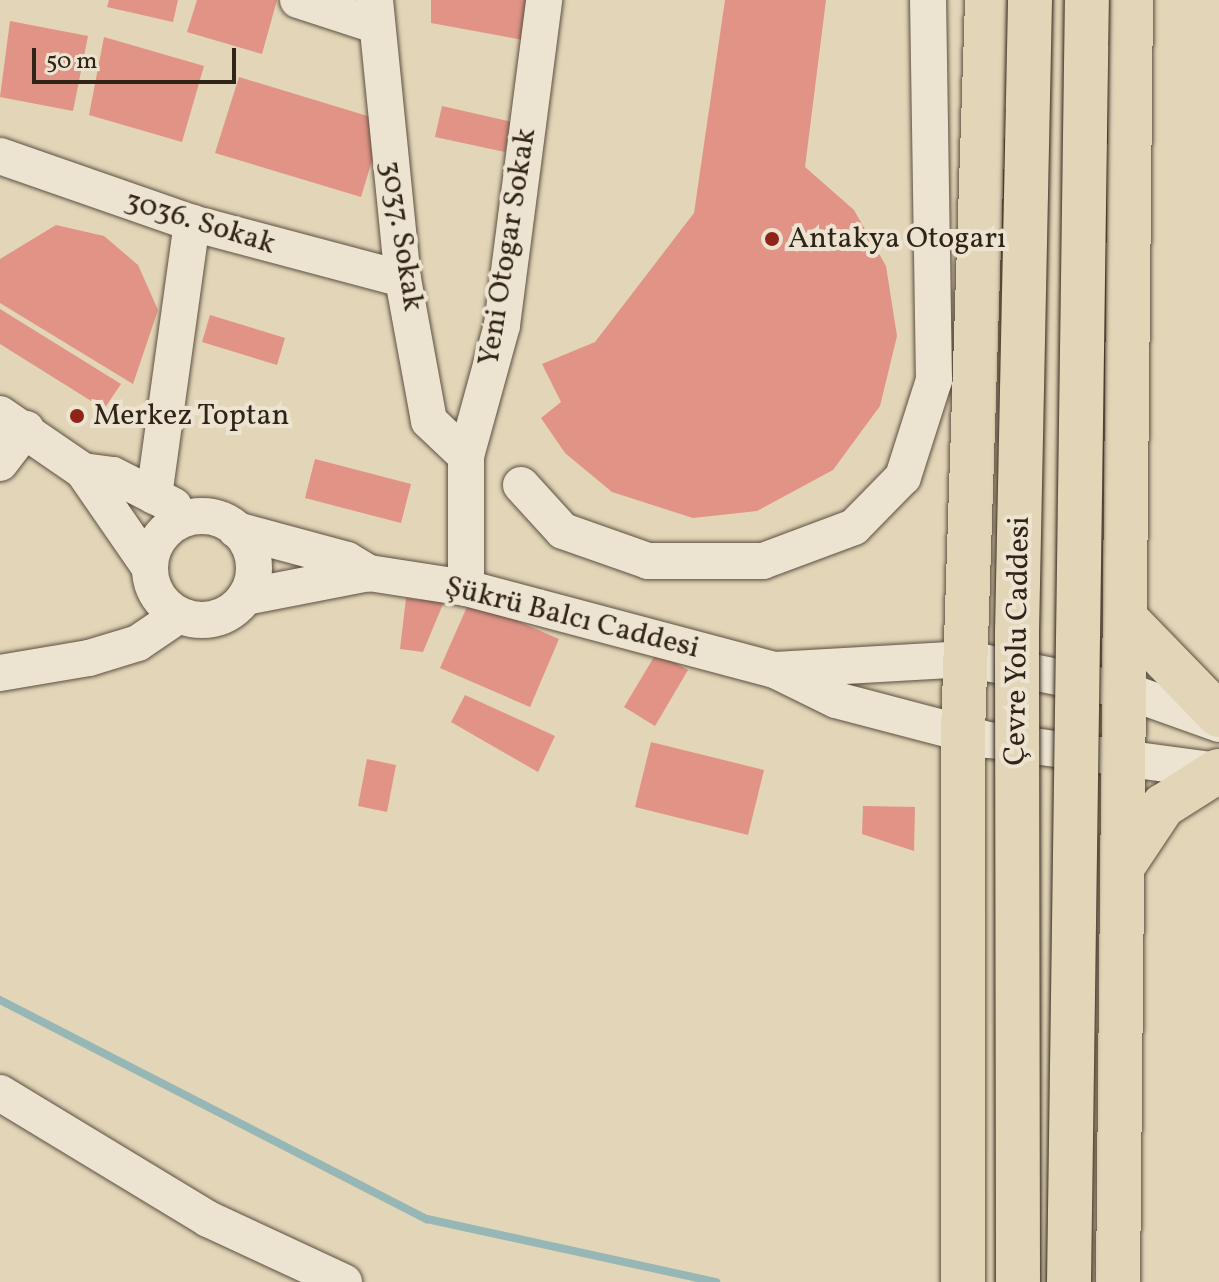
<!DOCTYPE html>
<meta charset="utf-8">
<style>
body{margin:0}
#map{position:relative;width:1219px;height:1282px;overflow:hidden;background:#e2d5b8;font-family:Vollkorn,serif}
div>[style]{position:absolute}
.stream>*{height:8px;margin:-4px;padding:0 4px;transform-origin:4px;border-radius:4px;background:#96b7b6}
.building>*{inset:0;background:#e19386}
.roads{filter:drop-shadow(0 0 2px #5c5040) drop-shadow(0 0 2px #5c5040)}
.minor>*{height:36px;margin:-18px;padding:0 18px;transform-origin:18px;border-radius:18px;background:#ece4d1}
.minor>.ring{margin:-18px;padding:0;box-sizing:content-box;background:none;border:36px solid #ece4d1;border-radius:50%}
.highway>*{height:44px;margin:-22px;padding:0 22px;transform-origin:22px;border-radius:22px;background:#e2d5b8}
.bridges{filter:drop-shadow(0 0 2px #302418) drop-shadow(0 0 2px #302418)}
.highway-bridge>*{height:44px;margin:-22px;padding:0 22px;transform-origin:22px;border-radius:22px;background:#e2d5b8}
.dots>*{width:22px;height:22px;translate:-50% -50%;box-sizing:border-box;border:4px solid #ece4d1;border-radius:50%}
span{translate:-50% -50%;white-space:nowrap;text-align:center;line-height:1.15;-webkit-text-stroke:8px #ece4d1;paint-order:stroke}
.street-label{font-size:30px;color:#302418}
.poi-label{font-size:30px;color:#302418}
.left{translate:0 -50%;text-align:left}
.scale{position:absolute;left:32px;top:48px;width:204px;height:36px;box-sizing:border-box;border:4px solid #302418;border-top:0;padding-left:10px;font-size:24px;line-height:28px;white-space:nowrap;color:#302418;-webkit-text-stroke:6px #ece4d1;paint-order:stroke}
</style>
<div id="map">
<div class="stream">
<div style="left:0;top:1000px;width:480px;rotate:27.2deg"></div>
<div style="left:427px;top:1219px;width:296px;rotate:12.3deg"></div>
</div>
<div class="building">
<div style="clip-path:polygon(109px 0,178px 0,173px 22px,107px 7px)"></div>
<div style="clip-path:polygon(197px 0,277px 0,262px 54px,187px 32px)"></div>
<div style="clip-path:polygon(431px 0,530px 0,523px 40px,431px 23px)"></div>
<div style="clip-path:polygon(725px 0,826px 0,805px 167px,854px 210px,886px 266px,897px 336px,880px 406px,833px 470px,757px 511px,693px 518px,612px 492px,565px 453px,541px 418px,561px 402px,542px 364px,595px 342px,694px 213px)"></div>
<div style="clip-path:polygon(10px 21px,88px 36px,73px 111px,0 97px)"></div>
<div style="clip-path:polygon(104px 37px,204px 66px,182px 142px,89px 115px)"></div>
<div style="clip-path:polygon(239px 77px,384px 121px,361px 197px,215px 153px)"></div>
<div style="clip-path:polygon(442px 106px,512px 122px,505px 152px,435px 137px)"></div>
<div style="clip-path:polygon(56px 225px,104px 236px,138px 265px,158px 310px,133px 384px,0 303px,0 259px)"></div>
<div style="clip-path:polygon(0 309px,121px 384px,104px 409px,0 344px)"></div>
<div style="clip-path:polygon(210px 315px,285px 338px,277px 365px,202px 342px)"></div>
<div style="clip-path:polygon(315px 459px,411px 484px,401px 523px,305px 498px)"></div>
<div style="clip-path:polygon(424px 590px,445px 599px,423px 652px,400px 649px,406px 598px,420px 600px)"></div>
<div style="clip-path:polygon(470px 600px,559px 639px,530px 707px,440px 668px)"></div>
<div style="clip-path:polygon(657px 652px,688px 670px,655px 726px,624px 707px)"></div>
<div style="clip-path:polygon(465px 695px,555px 736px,538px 772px,451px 722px)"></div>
<div style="clip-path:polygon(651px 742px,764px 770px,748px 835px,635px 807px)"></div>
<div style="clip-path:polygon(367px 759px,396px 765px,387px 812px,358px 806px)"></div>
<div style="clip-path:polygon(863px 806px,915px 807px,914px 851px,862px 834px)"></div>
</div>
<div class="roads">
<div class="minor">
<div style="left:298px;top:0;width:81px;rotate:18deg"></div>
<div style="left:375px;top:0;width:280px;rotate:84.3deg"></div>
<div style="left:403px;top:279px;width:144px;rotate:79.6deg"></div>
<div style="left:429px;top:421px;width:51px;rotate:43.4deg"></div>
<div style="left:0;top:156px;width:203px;rotate:19.2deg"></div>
<div style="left:192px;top:223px;width:218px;rotate:14.9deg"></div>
<div style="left:0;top:414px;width:101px;rotate:34.5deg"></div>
<div style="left:83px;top:471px;width:118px;rotate:55.4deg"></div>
<div style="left:0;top:463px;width:43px;rotate:-52.6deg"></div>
<div style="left:83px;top:471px;width:30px;rotate:8deg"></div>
<div style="left:113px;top:475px;width:68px;rotate:26.9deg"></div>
<div style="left:521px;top:485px;width:62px;rotate:47.6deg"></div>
<div style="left:563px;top:531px;width:90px;rotate:19.4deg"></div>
<div style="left:648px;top:561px;width:115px"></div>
<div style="left:763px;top:561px;width:97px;rotate:-20.5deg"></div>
<div style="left:854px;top:527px;width:70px;rotate:-45.6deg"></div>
<div style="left:903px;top:477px;width:102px;rotate:-72.3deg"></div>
<div style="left:934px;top:380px;width:380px;rotate:-90.9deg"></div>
<div style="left:154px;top:496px;width:276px;rotate:-82.1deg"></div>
<div class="ring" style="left:150px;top:516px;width:68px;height:68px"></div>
<div style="left:236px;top:530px;width:115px;rotate:15.1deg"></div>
<div style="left:347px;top:560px;width:26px;rotate:31deg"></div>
<div style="left:369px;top:573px;width:98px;rotate:8.8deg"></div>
<div style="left:466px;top:588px;width:320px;rotate:14.9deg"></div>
<div style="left:775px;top:670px;width:68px;rotate:26.2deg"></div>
<div style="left:836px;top:700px;width:158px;rotate:14.7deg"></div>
<div style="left:989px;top:740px;width:232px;rotate:7.7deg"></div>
<div style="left:466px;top:588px;width:132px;rotate:-90deg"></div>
<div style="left:466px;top:456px;width:136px;rotate:-74.6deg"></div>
<div style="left:502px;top:325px;width:328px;rotate:-82.6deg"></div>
<div style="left:245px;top:597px;width:126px;rotate:-11deg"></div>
<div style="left:775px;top:670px;width:192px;rotate:-3.3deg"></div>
<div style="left:967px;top:659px;width:163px;rotate:11.3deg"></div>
<div style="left:1127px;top:691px;width:98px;rotate:19.7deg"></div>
<div style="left:0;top:673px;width:90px;rotate:-9.6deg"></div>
<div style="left:89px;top:658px;width:51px;rotate:-17deg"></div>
<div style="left:138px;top:643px;width:50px;rotate:-34.3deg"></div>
<div style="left:0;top:1093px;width:243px;rotate:31.2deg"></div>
<div style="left:208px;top:1219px;width:150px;rotate:24.9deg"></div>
</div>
<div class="highway">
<div style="left:1128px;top:621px;width:131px;rotate:45.9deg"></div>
<div style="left:1125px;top:863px;width:69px;rotate:-56.3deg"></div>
<div style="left:1163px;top:806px;width:65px;rotate:-32.5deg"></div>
<div style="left:963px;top:1282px;width:549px;rotate:-90deg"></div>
<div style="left:963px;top:733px;width:733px;rotate:-88.12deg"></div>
<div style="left:1118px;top:1282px;width:1282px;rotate:-89.42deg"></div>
</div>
</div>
<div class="bridges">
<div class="highway-bridge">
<div style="left:1018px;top:1282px;width:650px;rotate:-90.09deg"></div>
<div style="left:1017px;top:632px;width:632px;rotate:-88.82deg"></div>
<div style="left:1069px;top:1282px;width:1282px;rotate:-89.2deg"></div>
</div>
</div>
<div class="dots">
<div style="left:772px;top:239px;background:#8f2418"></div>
<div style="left:77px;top:416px;background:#8f2418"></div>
</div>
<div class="street-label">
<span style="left:200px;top:223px;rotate:17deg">3036. Sokak</span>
<span style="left:401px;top:236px;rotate:81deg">3037. Sokak</span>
<span style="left:508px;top:247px;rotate:-81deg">Yeni Otogar Sokak</span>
<span style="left:572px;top:618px;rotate:14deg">Şükrü Balcı Caddesi</span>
<span style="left:1018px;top:641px;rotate:-89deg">Çevre Yolu Caddesi</span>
</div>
<div class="poi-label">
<span class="left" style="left:788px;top:239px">Antakya Otogarı</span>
<span class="left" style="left:93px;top:416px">Merkez Toptan</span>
</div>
<div class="scale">50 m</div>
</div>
